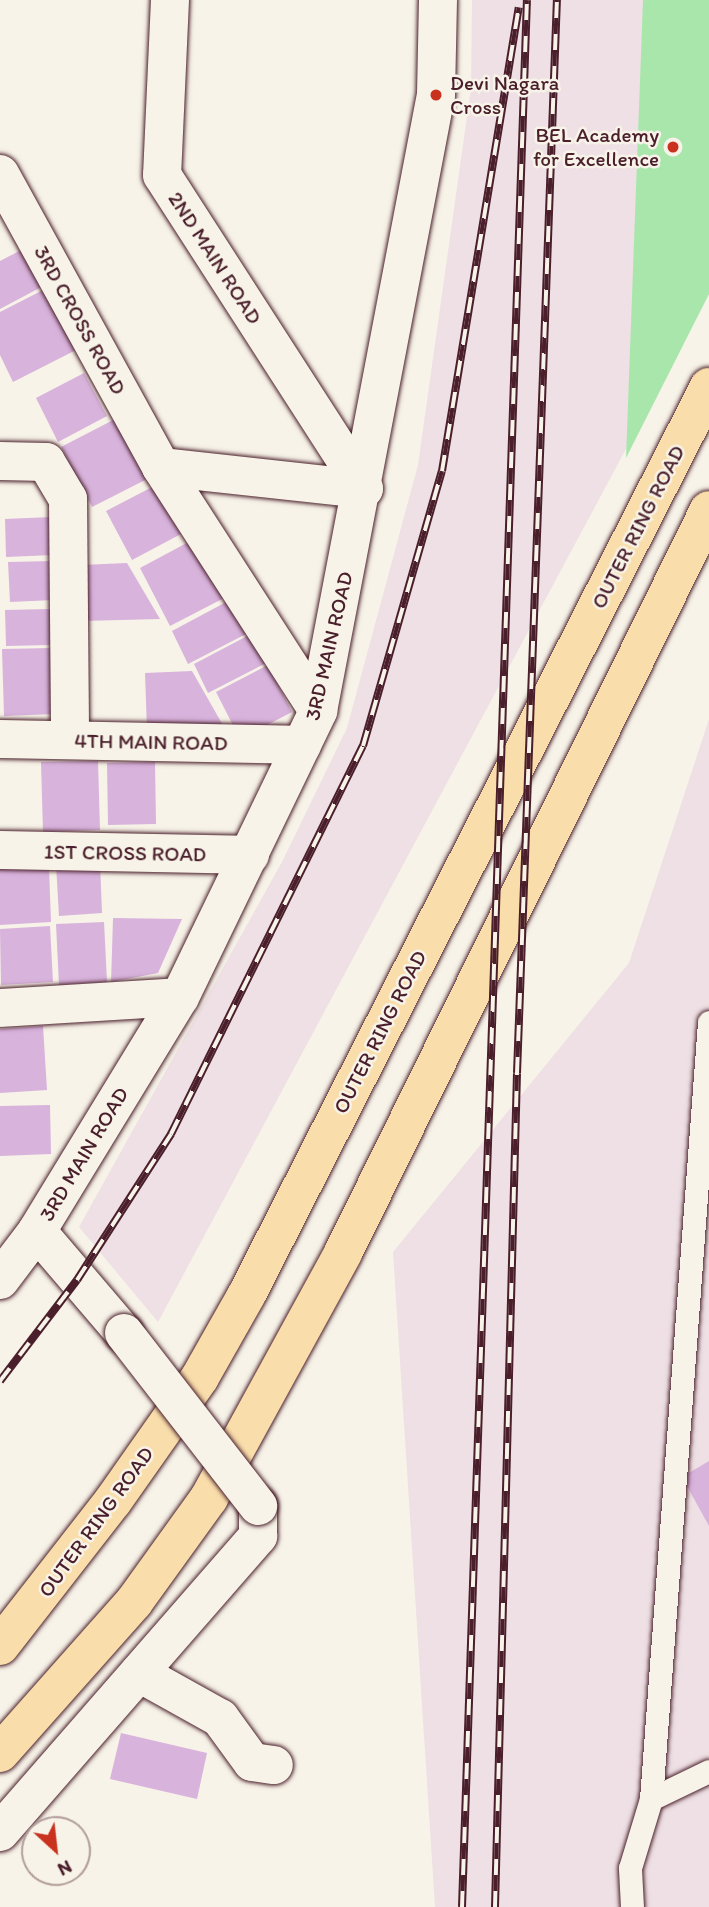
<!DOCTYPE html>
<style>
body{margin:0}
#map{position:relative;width:709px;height:1907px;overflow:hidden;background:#f7f3e8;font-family:Itim,sans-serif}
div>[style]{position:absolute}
.built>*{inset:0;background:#eee0e4}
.green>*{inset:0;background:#a9e6ac}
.building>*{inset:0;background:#d8b3dc}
.roads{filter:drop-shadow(0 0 2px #4a1f2b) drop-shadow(0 0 2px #4a1f2b)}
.lane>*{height:23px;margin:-11.5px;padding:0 11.5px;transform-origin:11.5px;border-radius:11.5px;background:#f7f3e8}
.street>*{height:38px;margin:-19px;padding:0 19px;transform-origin:19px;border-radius:19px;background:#f7f3e8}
.secondary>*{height:38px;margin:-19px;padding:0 19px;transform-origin:19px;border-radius:19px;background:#f7f3e8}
.highway>*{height:38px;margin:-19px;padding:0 19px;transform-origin:19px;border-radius:19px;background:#f9deab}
.rail>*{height:8px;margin-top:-4px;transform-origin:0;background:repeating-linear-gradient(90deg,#f7f3e8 0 16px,#4a1f2b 0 32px);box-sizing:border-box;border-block:2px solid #4a1f2b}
.bridges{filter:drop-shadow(0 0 2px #4a1f2b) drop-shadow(0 0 2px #4a1f2b)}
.secondary-bridge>*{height:38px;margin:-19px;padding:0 19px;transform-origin:19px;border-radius:19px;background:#f7f3e8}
.dots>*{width:19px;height:19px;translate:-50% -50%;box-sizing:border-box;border:4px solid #f7f3e8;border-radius:50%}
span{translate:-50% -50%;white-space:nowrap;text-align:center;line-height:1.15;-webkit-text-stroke:5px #f7f3e8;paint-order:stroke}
.poi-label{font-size:21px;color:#4a1f2b}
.left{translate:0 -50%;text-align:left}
.right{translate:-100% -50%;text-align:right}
.street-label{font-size:21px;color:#4a1f2b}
.north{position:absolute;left:21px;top:1816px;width:70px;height:70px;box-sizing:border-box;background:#f7f3e8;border:2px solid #b29e9c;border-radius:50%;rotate:153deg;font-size:19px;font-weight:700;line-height:28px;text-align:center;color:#4a1f2b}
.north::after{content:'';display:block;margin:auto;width:24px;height:32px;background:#c8321e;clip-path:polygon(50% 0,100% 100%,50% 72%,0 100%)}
</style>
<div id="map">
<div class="built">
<div style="clip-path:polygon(472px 0,709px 0,709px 294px,158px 1322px,79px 1227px,283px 860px,347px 728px,418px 465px,471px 88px)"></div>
<div style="clip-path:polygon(709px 719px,709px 1907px,435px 1907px,393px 1252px,629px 963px)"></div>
</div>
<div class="green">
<div style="clip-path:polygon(643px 0,709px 0,709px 294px,626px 458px)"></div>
</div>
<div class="building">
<div style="clip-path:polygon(27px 247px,47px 284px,0 309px,0 261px)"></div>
<div style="clip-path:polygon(47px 288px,78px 349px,13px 382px,0 355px,0 312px)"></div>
<div style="clip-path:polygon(84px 373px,107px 416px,58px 442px,36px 398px)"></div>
<div style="clip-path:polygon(119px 417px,151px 477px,92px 507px,61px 447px)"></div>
<div style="clip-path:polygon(156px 485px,181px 534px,132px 560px,106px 511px)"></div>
<div style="clip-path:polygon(52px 517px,53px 555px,6px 557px,5px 519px)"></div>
<div style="clip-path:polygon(196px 538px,226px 597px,170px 626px,140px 568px)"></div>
<div style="clip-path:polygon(53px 561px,54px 600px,10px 602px,8px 562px)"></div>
<div style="clip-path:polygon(127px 563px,160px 619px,82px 621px,81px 565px)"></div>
<div style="clip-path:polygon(230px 600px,248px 633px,188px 664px,172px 631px)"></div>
<div style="clip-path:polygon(50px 609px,51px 645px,6px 646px,5px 610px)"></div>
<div style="clip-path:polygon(251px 634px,266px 663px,208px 693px,194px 664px)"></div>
<div style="clip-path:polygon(52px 648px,54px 714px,4px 716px,2px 649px)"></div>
<div style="clip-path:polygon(268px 665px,292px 712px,240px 739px,216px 692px)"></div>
<div style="clip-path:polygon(192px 671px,224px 727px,147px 730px,145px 673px)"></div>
<div style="clip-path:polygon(98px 761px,100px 830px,43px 832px,41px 762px)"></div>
<div style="clip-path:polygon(155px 762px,156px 824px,108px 825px,107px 763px)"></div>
<div style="clip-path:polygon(100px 863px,102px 913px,59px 916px,56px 864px)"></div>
<div style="clip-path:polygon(49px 867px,51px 922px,0 925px,0 869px)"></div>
<div style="clip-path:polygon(113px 918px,182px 919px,158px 973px,111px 982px)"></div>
<div style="clip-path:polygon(104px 922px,107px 982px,59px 985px,56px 924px)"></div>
<div style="clip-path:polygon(50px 926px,53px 982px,1px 985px,0 929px)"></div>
<div style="clip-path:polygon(43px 1026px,47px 1090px,0 1093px,0 1029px)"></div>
<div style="clip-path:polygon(50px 1105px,51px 1154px,0 1156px,0 1106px)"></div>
<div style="clip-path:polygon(709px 1461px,709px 1526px,682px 1477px)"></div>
<div style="clip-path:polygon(121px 1733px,207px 1753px,197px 1799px,110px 1779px)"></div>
</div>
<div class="roads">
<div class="lane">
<div style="left:651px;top:1799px;width:64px;rotate:-25.8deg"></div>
<div style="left:632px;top:1907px;width:39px;rotate:-93deg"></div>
<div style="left:630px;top:1868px;width:72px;rotate:-73.1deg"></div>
<div style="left:651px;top:1799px;width:779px;rotate:-85.73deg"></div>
</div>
<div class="street">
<div style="left:170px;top:0;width:175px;rotate:92.6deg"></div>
<div style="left:162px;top:175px;width:373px;rotate:57.2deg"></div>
<div style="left:0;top:174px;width:334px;rotate:61.2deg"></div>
<div style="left:161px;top:467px;width:290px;rotate:57.2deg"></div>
<div style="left:0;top:461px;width:46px;rotate:1.2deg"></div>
<div style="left:46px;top:462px;width:43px;rotate:59.3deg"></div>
<div style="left:68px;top:499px;width:241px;rotate:89.5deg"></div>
<div style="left:161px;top:467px;width:204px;rotate:6.2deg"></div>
<div style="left:0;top:739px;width:302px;rotate:1.1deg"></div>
<div style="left:0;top:850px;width:250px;rotate:1.1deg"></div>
<div style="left:0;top:1008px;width:180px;rotate:-3.5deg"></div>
<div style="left:0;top:1280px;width:61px;rotate:-52.9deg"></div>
<div style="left:139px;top:1673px;width:93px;rotate:29.1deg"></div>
<div style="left:220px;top:1718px;width:54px;rotate:54deg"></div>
<div style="left:252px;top:1762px;width:22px;rotate:8deg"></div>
</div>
<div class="secondary">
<div style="left:124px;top:1333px;width:134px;rotate:-130.5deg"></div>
<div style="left:37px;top:1231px;width:274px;rotate:-58.6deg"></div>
<div style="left:180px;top:997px;width:318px;rotate:-64.2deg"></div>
<div style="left:318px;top:711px;width:627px;rotate:-79.16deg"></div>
<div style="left:436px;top:95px;width:95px;rotate:-88.8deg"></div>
<div style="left:0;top:1832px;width:393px;rotate:-48.9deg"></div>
<div style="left:258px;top:1536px;width:30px;rotate:-90deg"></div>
</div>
<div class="highway">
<div style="left:0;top:1646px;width:184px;rotate:-52.1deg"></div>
<div style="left:113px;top:1501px;width:151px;rotate:-54.9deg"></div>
<div style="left:200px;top:1377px;width:95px;rotate:-60.5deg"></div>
<div style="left:247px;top:1294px;width:1018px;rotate:-63.01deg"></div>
<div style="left:0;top:1753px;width:202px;rotate:-48.4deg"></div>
<div style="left:134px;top:1602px;width:128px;rotate:-54.2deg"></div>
<div style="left:209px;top:1498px;width:279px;rotate:-61.3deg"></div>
<div style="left:343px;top:1253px;width:828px;rotate:-63.78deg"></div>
</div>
</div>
<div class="rail">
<div style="left:0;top:1381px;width:127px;rotate:-52.7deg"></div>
<div style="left:77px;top:1280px;width:174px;rotate:-57.2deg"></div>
<div style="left:171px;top:1134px;width:433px;rotate:-63.7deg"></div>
<div style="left:363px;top:746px;width:286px;rotate:-74deg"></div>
<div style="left:442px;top:471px;width:470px;rotate:-80.6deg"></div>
<div style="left:462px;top:1907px;width:1908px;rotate:-88.05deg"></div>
<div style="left:495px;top:1907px;width:834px;rotate:-88.49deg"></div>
<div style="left:517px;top:1073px;width:1074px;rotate:-87.87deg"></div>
</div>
<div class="bridges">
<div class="secondary-bridge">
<div style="left:124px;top:1333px;width:219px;rotate:52.2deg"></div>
</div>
</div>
<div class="dots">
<div style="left:436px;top:95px;background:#c8321e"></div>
<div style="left:673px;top:147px;background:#c8321e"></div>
</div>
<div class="poi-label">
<span class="left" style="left:450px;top:95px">Devi Nagara<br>Cross</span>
<span class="right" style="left:659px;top:147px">BEL Academy<br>for Excellence</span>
</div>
<div class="street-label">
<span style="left:215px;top:258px;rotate:57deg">2ND MAIN ROAD</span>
<span style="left:80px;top:320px;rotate:61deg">3RD CROSS ROAD</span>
<span style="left:638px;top:527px;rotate:-63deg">OUTER RING ROAD</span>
<span style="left:329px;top:646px;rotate:-77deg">3RD MAIN ROAD</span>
<span style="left:151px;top:742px;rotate:1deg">4TH MAIN ROAD</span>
<span style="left:125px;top:853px;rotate:1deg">1ST CROSS ROAD</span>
<span style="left:380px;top:1032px;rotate:-63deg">OUTER RING ROAD</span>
<span style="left:84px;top:1154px;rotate:-59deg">3RD MAIN ROAD</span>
<span style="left:96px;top:1522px;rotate:-54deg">OUTER RING ROAD</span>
</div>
<div class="north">N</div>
</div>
